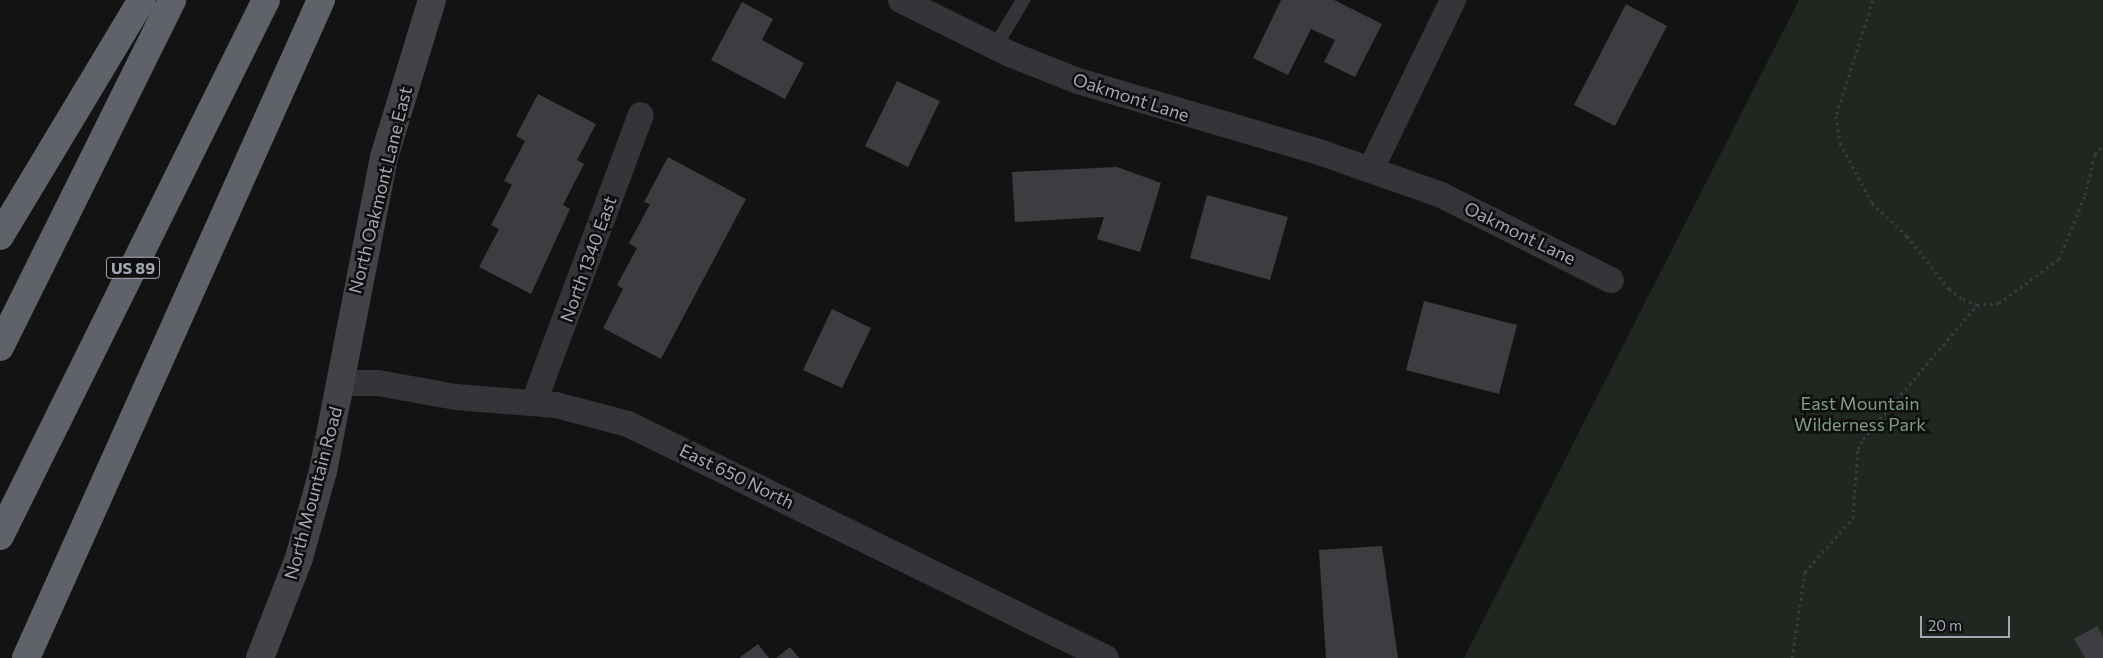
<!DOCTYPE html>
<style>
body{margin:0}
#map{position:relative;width:2103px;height:658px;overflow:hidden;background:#131314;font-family:Commissioner,sans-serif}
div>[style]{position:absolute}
.green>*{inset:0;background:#1f2720}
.building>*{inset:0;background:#3d3d41}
.path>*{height:3px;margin-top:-1.5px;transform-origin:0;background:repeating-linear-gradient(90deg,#3a3b40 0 2.5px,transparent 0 6.5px)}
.lane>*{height:14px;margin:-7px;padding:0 7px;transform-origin:7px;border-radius:7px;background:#343439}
.street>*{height:26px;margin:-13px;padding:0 13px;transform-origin:13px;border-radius:13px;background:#343439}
.secondary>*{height:28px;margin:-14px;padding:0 14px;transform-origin:14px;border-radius:14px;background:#424349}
.highway>*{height:28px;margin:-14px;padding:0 14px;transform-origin:14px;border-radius:14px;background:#60626a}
span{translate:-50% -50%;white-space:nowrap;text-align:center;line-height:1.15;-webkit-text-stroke:5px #0e0e0f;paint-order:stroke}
.shield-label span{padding:1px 4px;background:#0e0e0f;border:1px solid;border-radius:4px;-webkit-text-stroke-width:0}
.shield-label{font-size:16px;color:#a4a8b5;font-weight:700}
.street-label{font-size:18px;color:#a4a8b5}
.park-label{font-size:18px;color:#7ba080}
.scale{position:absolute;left:1920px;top:616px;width:90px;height:22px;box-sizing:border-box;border:2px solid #a4a8b5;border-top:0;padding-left:6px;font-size:15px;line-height:18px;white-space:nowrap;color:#a4a8b5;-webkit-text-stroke:4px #0e0e0f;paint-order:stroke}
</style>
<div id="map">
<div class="green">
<div style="clip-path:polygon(1799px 0,2103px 0,2103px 658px,1464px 658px)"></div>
</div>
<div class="building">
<div style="clip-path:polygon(1281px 0,1334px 0,1382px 24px,1355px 77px,1324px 62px,1335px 40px,1311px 29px,1288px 75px,1253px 58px)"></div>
<div style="clip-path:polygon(742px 2px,773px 19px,762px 40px,804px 63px,785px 99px,711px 60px)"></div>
<div style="clip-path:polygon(1626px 4px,1667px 26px,1615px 126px,1574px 105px)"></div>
<div style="clip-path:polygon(897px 81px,940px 101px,908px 167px,865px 146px)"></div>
<div style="clip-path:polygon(538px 94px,596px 124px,577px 160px,584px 164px,563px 205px,570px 209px,531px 294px,479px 267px,499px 229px,491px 225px,512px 185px,504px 181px,525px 141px,516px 136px)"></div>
<div style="clip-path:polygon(668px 157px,746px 199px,661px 359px,603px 328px,623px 289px,617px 285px,637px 248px,629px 243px,650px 204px,644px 202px)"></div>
<div style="clip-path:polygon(1117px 167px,1161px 183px,1140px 252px,1097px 239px,1104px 217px,1015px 222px,1012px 172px)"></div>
<div style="clip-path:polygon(1207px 195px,1288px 217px,1270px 280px,1190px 258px)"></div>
<div style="clip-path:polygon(1424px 301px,1517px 325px,1499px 394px,1406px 370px)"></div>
<div style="clip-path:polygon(832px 309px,871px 328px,842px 388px,803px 370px)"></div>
<div style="clip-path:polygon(1382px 546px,1398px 658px,1326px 658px,1319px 550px)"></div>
<div style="clip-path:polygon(2097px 626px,2103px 637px,2103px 658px,2085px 658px,2074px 639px)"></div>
<div style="clip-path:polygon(758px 644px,769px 658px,739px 658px)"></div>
<div style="clip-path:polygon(790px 647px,799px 658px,776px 658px)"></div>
</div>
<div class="path">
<div style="left:1873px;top:0;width:122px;rotate:107.7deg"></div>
<div style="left:1836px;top:116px;width:27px;rotate:82deg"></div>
<div style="left:1840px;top:143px;width:68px;rotate:61.9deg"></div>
<div style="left:1872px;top:203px;width:48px;rotate:43.3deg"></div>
<div style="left:1907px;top:236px;width:68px;rotate:51.6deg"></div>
<div style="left:1949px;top:289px;width:17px;rotate:36deg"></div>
<div style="left:1963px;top:299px;width:15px;rotate:23deg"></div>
<div style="left:1977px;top:305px;width:22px;rotate:-5deg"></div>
<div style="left:1999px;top:303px;width:74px;rotate:-36.3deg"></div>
<div style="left:2059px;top:259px;width:69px;rotate:-67.9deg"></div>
<div style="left:2085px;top:195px;width:42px;rotate:-76.3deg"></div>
<div style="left:2095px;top:154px;width:12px;rotate:-48deg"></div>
<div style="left:1792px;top:658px;width:87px;rotate:-81.4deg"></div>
<div style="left:1805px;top:572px;width:72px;rotate:-48.4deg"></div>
<div style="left:1853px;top:518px;width:69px;rotate:-85.9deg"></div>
<div style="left:1858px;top:449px;width:11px;rotate:-63deg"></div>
<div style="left:1863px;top:439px;width:176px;rotate:-49.6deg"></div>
</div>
<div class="lane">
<div style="left:995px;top:47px;width:55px;rotate:-59.2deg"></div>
</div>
<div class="street">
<div style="left:901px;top:0;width:122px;rotate:26.4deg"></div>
<div style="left:1010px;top:54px;width:73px;rotate:21.7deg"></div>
<div style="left:1078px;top:81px;width:254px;rotate:16.4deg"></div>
<div style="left:1322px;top:153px;width:126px;rotate:19.4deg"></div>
<div style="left:1441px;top:195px;width:190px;rotate:26.6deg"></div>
<div style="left:1371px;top:169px;width:188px;rotate:-64.1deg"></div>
<div style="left:341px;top:383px;width:37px"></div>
<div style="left:378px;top:383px;width:79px;rotate:10.2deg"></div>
<div style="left:456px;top:397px;width:100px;rotate:4.6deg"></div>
<div style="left:556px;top:405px;width:74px;rotate:14.8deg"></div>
<div style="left:628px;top:424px;width:532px;rotate:26.08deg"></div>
<div style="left:534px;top:402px;width:306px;rotate:-69.6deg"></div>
</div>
<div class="secondary">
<div style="left:260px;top:658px;width:107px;rotate:-68.7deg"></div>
<div style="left:299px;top:558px;width:90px;rotate:-74.6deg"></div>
<div style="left:323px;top:471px;width:320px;rotate:-79deg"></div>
<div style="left:384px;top:157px;width:164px;rotate:-73deg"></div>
</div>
<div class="highway">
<div style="left:0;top:236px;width:275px;rotate:-59deg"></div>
<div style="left:0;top:347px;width:387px;rotate:-63.6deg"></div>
<div style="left:0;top:536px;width:598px;rotate:-63.61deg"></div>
<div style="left:26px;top:658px;width:721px;rotate:-65.85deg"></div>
</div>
<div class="shield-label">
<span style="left:133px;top:268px">US 89</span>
</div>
<div class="street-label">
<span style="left:1131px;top:97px;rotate:18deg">Oakmont Lane</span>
<span style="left:380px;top:190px;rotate:-76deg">North Oakmont Lane East</span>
<span style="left:1520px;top:233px;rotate:26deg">Oakmont Lane</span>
<span style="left:588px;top:259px;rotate:-70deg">North 1340 East</span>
<span style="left:737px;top:476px;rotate:26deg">East 650 North</span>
<span style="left:313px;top:493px;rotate:-75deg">North Mountain Road</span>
</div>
<div class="park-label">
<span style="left:1860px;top:414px">East Mountain<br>Wilderness Park</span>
</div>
<div class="scale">20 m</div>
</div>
